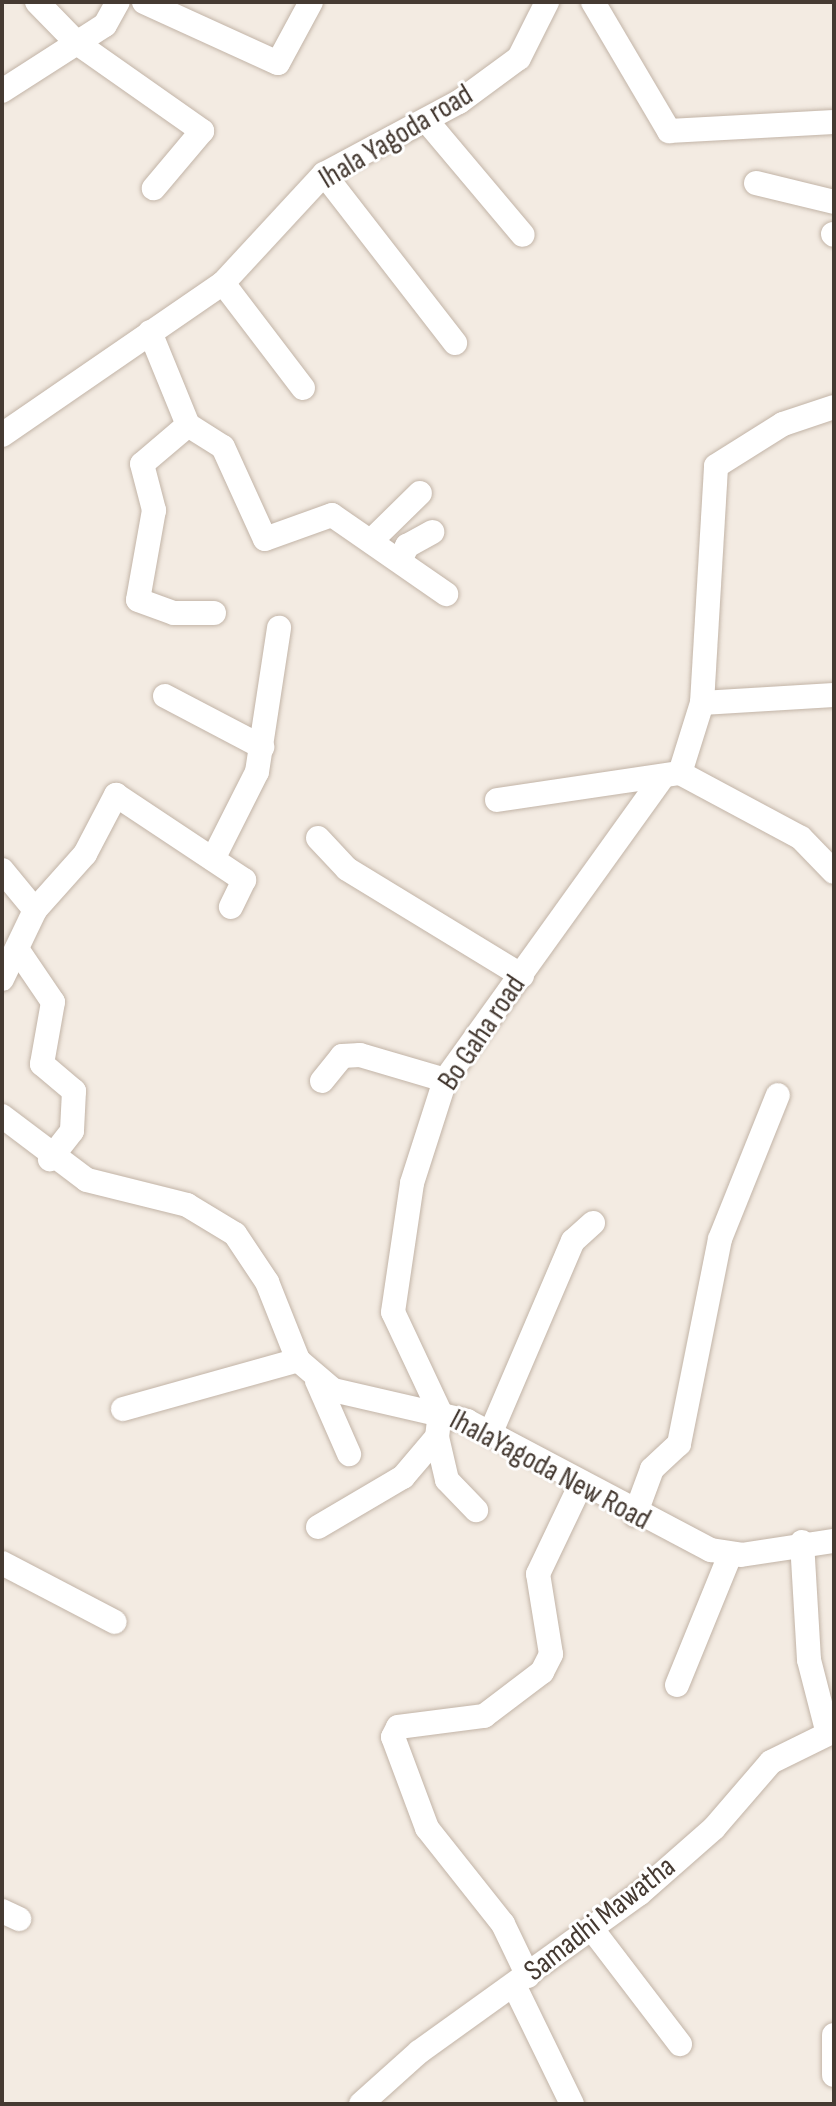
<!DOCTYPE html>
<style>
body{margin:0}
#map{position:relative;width:836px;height:2106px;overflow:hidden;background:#f3ebe2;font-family:"Sofia Sans Condensed",sans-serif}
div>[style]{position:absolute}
.roads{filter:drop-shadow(0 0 2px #c2b4a7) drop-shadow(0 0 2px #c2b4a7)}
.minor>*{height:24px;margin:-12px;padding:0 12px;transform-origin:12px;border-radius:12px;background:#fff}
span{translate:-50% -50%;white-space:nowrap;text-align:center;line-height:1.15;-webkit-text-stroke:6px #fff;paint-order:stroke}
.street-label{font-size:30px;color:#453a32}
.frame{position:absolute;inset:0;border:4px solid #453a32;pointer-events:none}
</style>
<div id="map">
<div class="roads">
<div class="minor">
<div style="left:37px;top:2px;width:57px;rotate:45.7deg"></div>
<div style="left:77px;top:43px;width:153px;rotate:35.1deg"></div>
<div style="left:202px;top:131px;width:75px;rotate:130.1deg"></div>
<div style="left:144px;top:2px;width:147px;rotate:24.5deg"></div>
<div style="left:278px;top:63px;width:69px;rotate:-61.6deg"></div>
<div style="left:593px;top:2px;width:150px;rotate:59.5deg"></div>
<div style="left:669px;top:131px;width:165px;rotate:-3.1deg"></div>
<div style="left:2px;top:91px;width:122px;rotate:-32.7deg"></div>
<div style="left:105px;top:25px;width:26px;rotate:-61deg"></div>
<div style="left:426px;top:120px;width:150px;rotate:49.9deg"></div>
<div style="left:324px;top:174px;width:214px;rotate:52.2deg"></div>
<div style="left:756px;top:183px;width:80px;rotate:13.7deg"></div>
<div style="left:833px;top:234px;width:1px;rotate:45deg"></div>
<div style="left:223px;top:283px;width:132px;rotate:52.7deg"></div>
<div style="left:150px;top:332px;width:100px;rotate:67.8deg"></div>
<div style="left:188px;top:425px;width:41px;rotate:32.2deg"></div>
<div style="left:223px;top:447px;width:101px;rotate:65.5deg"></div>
<div style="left:265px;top:539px;width:71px;rotate:-19.7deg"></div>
<div style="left:332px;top:515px;width:139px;rotate:34.7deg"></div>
<div style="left:188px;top:425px;width:60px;rotate:139.7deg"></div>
<div style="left:142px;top:464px;width:48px;rotate:75.4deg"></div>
<div style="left:154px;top:510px;width:91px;rotate:100.1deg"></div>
<div style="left:138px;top:600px;width:38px;rotate:20deg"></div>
<div style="left:174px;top:613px;width:40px"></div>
<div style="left:2px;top:435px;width:268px;rotate:-34.5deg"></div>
<div style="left:223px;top:283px;width:149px;rotate:-47.2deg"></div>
<div style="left:324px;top:174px;width:153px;rotate:-28.1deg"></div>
<div style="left:459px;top:102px;width:74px;rotate:-36.3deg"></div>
<div style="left:519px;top:58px;width:63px;rotate:-63.4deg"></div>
<div style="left:372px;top:540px;width:67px;rotate:-44.4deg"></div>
<div style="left:400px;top:561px;width:17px;rotate:-65deg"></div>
<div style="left:407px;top:546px;width:29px;rotate:-29deg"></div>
<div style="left:165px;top:696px;width:110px;rotate:27.7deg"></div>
<div style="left:702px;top:703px;width:132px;rotate:-3.5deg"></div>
<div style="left:680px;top:773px;width:73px;rotate:-72.6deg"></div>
<div style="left:702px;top:703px;width:237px;rotate:-86.6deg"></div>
<div style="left:716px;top:466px;width:79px;rotate:-32.1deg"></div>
<div style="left:783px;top:424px;width:54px;rotate:-18.4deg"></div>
<div style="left:497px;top:800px;width:185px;rotate:-8.4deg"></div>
<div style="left:680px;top:773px;width:137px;rotate:28.2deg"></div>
<div style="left:801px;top:838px;width:47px;rotate:45.9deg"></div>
<div style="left:318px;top:838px;width:42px;rotate:46.9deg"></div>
<div style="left:347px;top:869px;width:205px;rotate:31.4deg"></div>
<div style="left:213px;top:859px;width:97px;rotate:-63.2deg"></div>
<div style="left:257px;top:772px;width:146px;rotate:-81.3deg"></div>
<div style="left:2px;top:870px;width:52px;rotate:50.5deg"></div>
<div style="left:17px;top:949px;width:64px;rotate:55.8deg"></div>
<div style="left:53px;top:1002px;width:63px;rotate:100.1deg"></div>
<div style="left:42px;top:1064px;width:42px;rotate:40.2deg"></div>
<div style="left:74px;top:1091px;width:40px;rotate:92.9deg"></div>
<div style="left:72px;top:1131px;width:36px;rotate:128deg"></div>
<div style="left:2px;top:979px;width:76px;rotate:-64.4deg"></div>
<div style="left:35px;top:910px;width:75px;rotate:-48.2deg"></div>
<div style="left:85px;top:854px;width:67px;rotate:-62.3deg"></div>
<div style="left:116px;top:795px;width:154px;rotate:33.6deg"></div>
<div style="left:244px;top:880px;width:30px;rotate:116deg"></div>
<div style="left:322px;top:1081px;width:32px;rotate:-51deg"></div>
<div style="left:342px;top:1056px;width:18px;rotate:-3deg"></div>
<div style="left:360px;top:1055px;width:89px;rotate:16.4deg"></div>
<div style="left:2px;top:1116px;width:106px;rotate:37deg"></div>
<div style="left:87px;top:1180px;width:103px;rotate:14deg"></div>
<div style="left:187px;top:1205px;width:56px;rotate:31.1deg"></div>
<div style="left:235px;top:1234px;width:58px;rotate:56.3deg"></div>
<div style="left:267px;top:1282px;width:84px;rotate:68.3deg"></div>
<div style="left:298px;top:1360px;width:46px;rotate:40.6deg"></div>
<div style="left:333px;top:1390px;width:138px;rotate:13deg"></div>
<div style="left:467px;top:1421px;width:276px;rotate:27.9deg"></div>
<div style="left:711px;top:1550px;width:30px;rotate:9deg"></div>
<div style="left:741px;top:1555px;width:94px;rotate:-8.6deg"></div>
<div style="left:317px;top:1381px;width:80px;rotate:66.3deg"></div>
<div style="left:123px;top:1409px;width:182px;rotate:-15.6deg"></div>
<div style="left:491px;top:1432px;width:208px;rotate:-66.8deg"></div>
<div style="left:573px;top:1241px;width:27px;rotate:-42deg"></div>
<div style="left:437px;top:1437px;width:44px;rotate:76.9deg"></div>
<div style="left:447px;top:1480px;width:42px;rotate:46deg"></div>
<div style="left:635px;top:1515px;width:49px;rotate:-69.7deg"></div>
<div style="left:652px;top:1469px;width:37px;rotate:-43deg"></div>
<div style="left:679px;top:1444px;width:209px;rotate:-78.7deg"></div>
<div style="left:720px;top:1239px;width:155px;rotate:-68.1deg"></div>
<div style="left:318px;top:1527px;width:99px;rotate:-30.5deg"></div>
<div style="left:403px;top:1477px;width:52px;rotate:-49.6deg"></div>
<div style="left:437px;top:1437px;width:25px;rotate:-83deg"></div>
<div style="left:440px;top:1412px;width:110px;rotate:-115.2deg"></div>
<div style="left:393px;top:1312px;width:130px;rotate:-81.6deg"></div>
<div style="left:412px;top:1183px;width:108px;rotate:-72.2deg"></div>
<div style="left:445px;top:1080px;width:373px;rotate:-54.3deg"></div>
<div style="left:802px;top:1542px;width:118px;rotate:86.6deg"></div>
<div style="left:809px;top:1660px;width:76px;rotate:75.6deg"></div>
<div style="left:2px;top:1563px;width:127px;rotate:27.6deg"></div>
<div style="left:677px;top:1685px;width:140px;rotate:-67.8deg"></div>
<div style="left:2px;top:1911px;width:19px;rotate:25deg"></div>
<div style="left:592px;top:1929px;width:145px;rotate:52.6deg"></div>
<div style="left:528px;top:1976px;width:58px;rotate:-115.7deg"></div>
<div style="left:503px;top:1924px;width:122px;rotate:-128.4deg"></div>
<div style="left:427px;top:1828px;width:97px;rotate:-110.5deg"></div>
<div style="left:393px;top:1737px;width:11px;rotate:-63deg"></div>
<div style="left:398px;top:1727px;width:87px;rotate:-7.3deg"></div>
<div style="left:484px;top:1716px;width:73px;rotate:-37.2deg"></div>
<div style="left:542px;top:1672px;width:20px;rotate:-63deg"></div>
<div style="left:551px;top:1654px;width:81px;rotate:-99.2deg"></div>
<div style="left:538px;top:1574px;width:100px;rotate:-64.5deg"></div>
<div style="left:514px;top:1985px;width:132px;rotate:64deg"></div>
<div style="left:834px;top:2035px;width:40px;rotate:90deg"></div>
<div style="left:361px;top:2104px;width:78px;rotate:-41.9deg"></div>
<div style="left:419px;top:2052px;width:271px;rotate:-35.7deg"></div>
<div style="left:639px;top:1894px;width:100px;rotate:-41.3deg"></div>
<div style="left:714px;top:1828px;width:87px;rotate:-49.2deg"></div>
<div style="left:771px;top:1762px;width:70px;rotate:-26.2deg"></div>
</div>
</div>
<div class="street-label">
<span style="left:396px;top:137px;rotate:-31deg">Ihala Yagoda road</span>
<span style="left:482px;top:1033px;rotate:-56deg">Bo Gaha road</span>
<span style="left:550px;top:1470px;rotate:28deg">IhalaYagoda New Road</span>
<span style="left:600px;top:1919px;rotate:-38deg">Samadhi Mawatha</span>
</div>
<div class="frame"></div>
</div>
